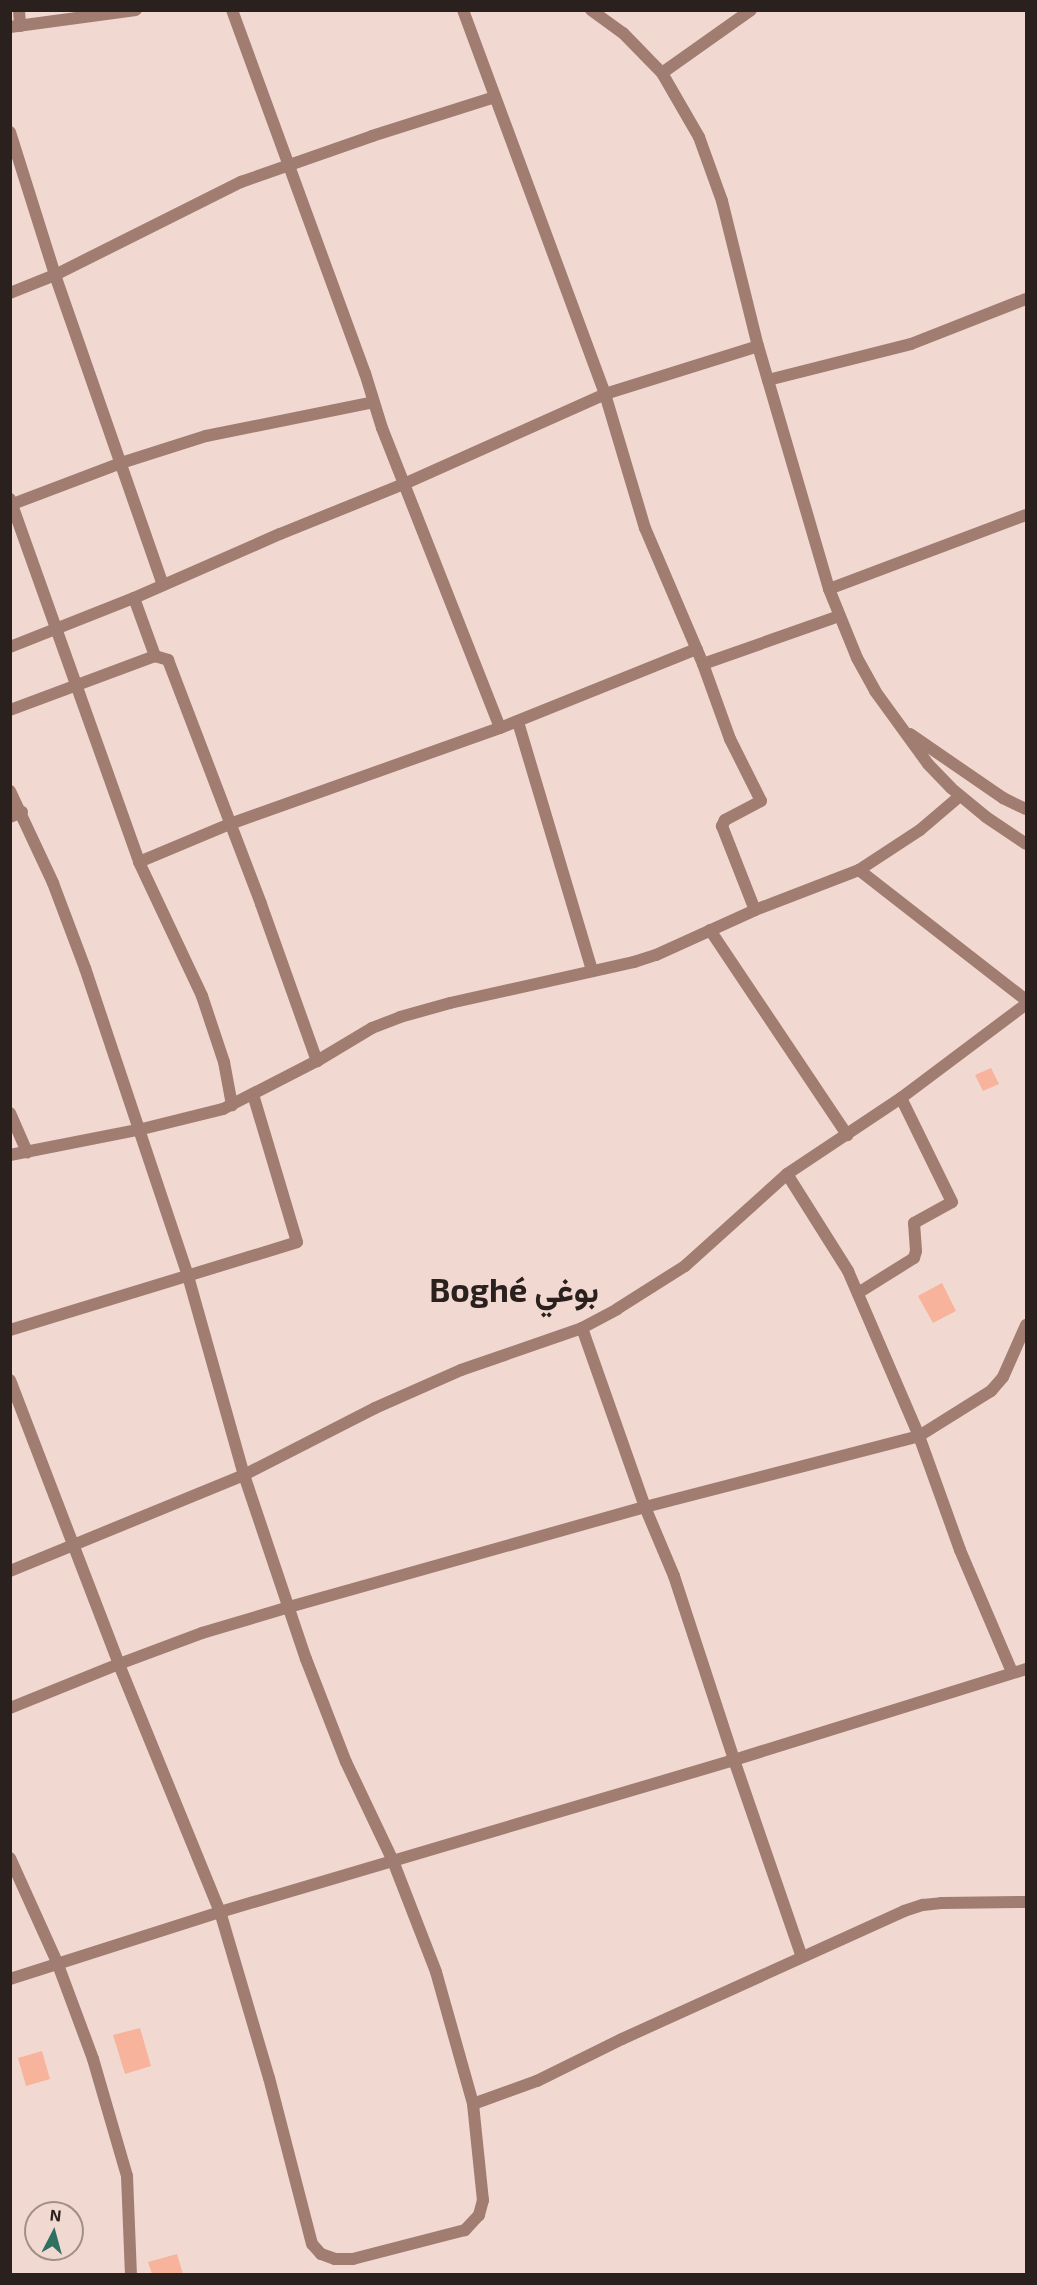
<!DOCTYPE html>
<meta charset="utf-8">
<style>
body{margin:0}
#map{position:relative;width:1037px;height:2285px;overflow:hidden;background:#f1d9d1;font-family:"Exo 2",Vazirmatn,sans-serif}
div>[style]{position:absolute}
.building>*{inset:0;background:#f7b39b}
.minor>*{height:12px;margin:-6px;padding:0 6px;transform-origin:6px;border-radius:6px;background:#a17d71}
.tertiary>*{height:12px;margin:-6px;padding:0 6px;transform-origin:6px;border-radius:6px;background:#a17d71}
span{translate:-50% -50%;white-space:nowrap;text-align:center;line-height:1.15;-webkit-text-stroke:5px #f1d9d1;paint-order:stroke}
.town-label{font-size:33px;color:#2a211e;font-weight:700}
.frame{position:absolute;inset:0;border:12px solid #2a211e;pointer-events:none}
.north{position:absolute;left:24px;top:2201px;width:60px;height:60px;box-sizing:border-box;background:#f1d9d1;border:2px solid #a18f89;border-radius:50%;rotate:6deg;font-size:16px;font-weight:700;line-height:24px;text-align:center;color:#2a211e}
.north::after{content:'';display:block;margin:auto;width:21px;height:27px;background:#2f7161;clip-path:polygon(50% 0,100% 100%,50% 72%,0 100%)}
</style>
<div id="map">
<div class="building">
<div style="clip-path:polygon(991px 1068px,999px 1084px,983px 1091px,975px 1075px)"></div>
<div style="clip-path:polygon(942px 1283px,956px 1311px,933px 1323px,918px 1296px)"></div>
<div style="clip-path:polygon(140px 2028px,151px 2066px,125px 2074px,113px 2035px)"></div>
<div style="clip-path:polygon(42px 2051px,50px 2079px,26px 2086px,18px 2058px)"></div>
<div style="clip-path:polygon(177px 2254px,183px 2274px,152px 2274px,148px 2262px)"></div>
</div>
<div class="minor">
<div style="left:19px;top:10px;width:16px;rotate:86deg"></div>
<div style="left:232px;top:10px;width:387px;rotate:69.9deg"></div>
<div style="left:365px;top:373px;width:58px;rotate:72.8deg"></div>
<div style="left:382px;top:428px;width:322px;rotate:68.5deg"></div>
<div style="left:500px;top:728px;width:212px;rotate:-21.9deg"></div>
<div style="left:463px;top:10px;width:409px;rotate:69.7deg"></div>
<div style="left:605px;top:394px;width:140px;rotate:73.4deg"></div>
<div style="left:645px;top:528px;width:148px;rotate:66.9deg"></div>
<div style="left:703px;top:664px;width:80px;rotate:70.2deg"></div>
<div style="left:730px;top:739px;width:69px;rotate:63.4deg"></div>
<div style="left:761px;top:801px;width:41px;rotate:152.2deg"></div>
<div style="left:725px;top:820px;width:7px;rotate:117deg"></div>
<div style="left:722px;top:826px;width:90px;rotate:68.6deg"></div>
<div style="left:662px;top:73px;width:109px;rotate:-35.3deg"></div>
<div style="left:10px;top:132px;width:150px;rotate:72.5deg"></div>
<div style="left:55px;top:275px;width:328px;rotate:70.8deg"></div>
<div style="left:10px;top:293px;width:48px;rotate:-21.8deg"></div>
<div style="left:55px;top:275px;width:208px;rotate:-26.6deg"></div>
<div style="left:241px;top:182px;width:139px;rotate:-19.3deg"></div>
<div style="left:372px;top:136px;width:129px;rotate:-17.6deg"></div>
<div style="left:768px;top:380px;width:147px;rotate:-14.1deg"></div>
<div style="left:911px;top:344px;width:123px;rotate:-21.4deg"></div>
<div style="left:10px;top:499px;width:385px;rotate:70.4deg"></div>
<div style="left:139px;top:862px;width:148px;rotate:64.8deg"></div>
<div style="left:202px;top:996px;width:70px;rotate:71.6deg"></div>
<div style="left:224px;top:1062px;width:44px;rotate:79.5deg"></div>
<div style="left:10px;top:505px;width:119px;rotate:-20.7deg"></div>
<div style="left:121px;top:463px;width:89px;rotate:-17.6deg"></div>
<div style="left:206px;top:436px;width:171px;rotate:-11.4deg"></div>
<div style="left:829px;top:589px;width:210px;rotate:-20.6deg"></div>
<div style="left:134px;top:598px;width:62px;rotate:70.1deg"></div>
<div style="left:10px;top:647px;width:133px;rotate:-21.6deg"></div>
<div style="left:134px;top:598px;width:159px;rotate:-23.7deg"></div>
<div style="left:280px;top:534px;width:134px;rotate:-22deg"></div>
<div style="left:404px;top:484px;width:220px;rotate:-24.1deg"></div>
<div style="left:605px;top:394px;width:160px;rotate:-17.4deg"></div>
<div style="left:703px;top:664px;width:144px;rotate:-19.4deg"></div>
<div style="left:10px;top:710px;width:155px;rotate:-20.4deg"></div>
<div style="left:155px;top:656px;width:14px;rotate:17deg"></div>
<div style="left:168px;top:660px;width:261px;rotate:69.1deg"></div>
<div style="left:261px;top:904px;width:167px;rotate:70.4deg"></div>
<div style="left:518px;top:722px;width:259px;rotate:73.4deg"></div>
<div style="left:10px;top:791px;width:102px;rotate:64.9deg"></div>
<div style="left:53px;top:883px;width:91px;rotate:69.4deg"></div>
<div style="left:85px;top:968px;width:325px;rotate:71.5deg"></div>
<div style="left:188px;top:1276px;width:207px;rotate:74.3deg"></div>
<div style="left:244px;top:1475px;width:194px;rotate:71.4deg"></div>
<div style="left:306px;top:1659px;width:110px;rotate:68.8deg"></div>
<div style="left:346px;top:1762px;width:110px;rotate:64.6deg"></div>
<div style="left:393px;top:1861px;width:119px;rotate:68.8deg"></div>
<div style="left:436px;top:1972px;width:137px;rotate:74.3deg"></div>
<div style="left:473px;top:2104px;width:97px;rotate:84.1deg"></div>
<div style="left:483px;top:2200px;width:16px;rotate:105deg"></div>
<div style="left:479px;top:2215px;width:21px;rotate:133deg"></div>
<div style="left:465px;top:2230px;width:116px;rotate:165.5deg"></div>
<div style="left:353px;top:2259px;width:18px;rotate:180deg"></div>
<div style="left:335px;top:2259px;width:15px;rotate:-160deg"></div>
<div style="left:321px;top:2254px;width:13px;rotate:-132deg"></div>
<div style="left:312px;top:2244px;width:171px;rotate:-104.5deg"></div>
<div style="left:269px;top:2078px;width:173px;rotate:-106.4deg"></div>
<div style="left:220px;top:1912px;width:268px;rotate:-112.2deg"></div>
<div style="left:119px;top:1664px;width:304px;rotate:-111deg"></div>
<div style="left:10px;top:817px;width:13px;rotate:-23deg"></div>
<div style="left:139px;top:862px;width:99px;rotate:-22.7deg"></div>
<div style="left:230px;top:824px;width:287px;rotate:-19.6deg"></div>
<div style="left:859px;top:870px;width:212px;rotate:37.9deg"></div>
<div style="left:710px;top:930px;width:247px;rotate:56.2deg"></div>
<div style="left:10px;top:1113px;width:43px;rotate:66.4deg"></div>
<div style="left:10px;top:1155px;width:130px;rotate:-11.1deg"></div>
<div style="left:138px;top:1130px;width:88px;rotate:-13.9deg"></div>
<div style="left:223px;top:1109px;width:106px;rotate:-27.1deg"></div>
<div style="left:317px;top:1061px;width:64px;rotate:-31deg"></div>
<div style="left:372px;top:1028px;width:30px;rotate:-21deg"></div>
<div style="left:400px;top:1017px;width:52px;rotate:-15.6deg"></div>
<div style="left:450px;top:1003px;width:189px;rotate:-12.6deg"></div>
<div style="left:634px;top:962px;width:23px;rotate:-18deg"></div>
<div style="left:656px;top:955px;width:109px;rotate:-24.4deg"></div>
<div style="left:755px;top:910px;width:111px;rotate:-21deg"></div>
<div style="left:859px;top:870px;width:73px;rotate:-33.3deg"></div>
<div style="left:920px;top:830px;width:52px;rotate:-40.4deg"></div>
<div style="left:787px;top:1174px;width:115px;rotate:57.8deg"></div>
<div style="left:848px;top:1271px;width:180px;rotate:66.7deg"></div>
<div style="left:919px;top:1436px;width:121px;rotate:70.2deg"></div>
<div style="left:960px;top:1550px;width:133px;rotate:66.9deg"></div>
<div style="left:858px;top:1293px;width:66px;rotate:-32deg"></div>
<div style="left:914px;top:1258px;width:7px;rotate:-74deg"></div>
<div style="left:916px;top:1251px;width:28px;rotate:-94deg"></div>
<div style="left:914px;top:1223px;width:43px;rotate:-28.9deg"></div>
<div style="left:952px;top:1202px;width:116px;rotate:-116.1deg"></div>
<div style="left:582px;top:1328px;width:190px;rotate:70.6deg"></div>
<div style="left:645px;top:1507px;width:75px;rotate:67.2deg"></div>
<div style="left:674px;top:1576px;width:194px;rotate:71.9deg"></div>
<div style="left:734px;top:1760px;width:208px;rotate:71deg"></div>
<div style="left:10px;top:1330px;width:300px;rotate:-17deg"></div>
<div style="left:297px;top:1242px;width:154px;rotate:-106.6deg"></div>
<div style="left:10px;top:1571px;width:253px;rotate:-22.3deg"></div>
<div style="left:244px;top:1475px;width:147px;rotate:-27.1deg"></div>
<div style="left:375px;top:1408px;width:94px;rotate:-23.8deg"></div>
<div style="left:461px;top:1370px;width:128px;rotate:-19.1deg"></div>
<div style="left:582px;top:1328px;width:40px;rotate:-28deg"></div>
<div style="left:617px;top:1309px;width:80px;rotate:-32.3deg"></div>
<div style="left:685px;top:1266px;width:137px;rotate:-42deg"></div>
<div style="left:787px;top:1174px;width:137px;rotate:-33.7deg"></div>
<div style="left:901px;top:1098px;width:156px;rotate:-36.9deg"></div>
<div style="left:10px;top:1708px;width:118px;rotate:-22deg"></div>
<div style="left:119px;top:1664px;width:89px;rotate:-20.5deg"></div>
<div style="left:202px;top:1633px;width:91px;rotate:-16.6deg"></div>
<div style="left:289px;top:1607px;width:370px;rotate:-15.7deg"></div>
<div style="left:645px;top:1507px;width:283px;rotate:-14.5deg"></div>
<div style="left:919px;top:1436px;width:85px;rotate:-32deg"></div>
<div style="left:991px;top:1391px;width:18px;rotate:-49deg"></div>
<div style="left:1003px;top:1377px;width:57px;rotate:-66.1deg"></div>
<div style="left:10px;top:1858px;width:114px;rotate:65.7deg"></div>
<div style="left:57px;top:1962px;width:103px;rotate:69.6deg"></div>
<div style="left:93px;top:2059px;width:122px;rotate:73.8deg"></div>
<div style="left:127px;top:2176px;width:98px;rotate:87.7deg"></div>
<div style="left:10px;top:1979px;width:220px;rotate:-17.7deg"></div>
<div style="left:220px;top:1912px;width:536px;rotate:-16.47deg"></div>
<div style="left:734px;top:1760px;width:306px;rotate:-17.3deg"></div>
<div style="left:473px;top:2104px;width:68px;rotate:-19.8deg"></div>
<div style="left:537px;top:2081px;width:95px;rotate:-26.3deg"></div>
<div style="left:622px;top:2039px;width:310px;rotate:-24.4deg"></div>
<div style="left:904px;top:1911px;width:20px;rotate:-18deg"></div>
<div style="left:923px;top:1905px;width:18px;rotate:-6deg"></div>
<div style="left:941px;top:1903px;width:85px;rotate:-0.7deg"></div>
</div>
<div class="tertiary">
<div style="left:591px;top:10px;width:39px;rotate:36deg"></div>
<div style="left:623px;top:33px;width:56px;rotate:45.7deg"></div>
<div style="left:662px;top:73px;width:74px;rotate:60deg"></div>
<div style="left:699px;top:137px;width:68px;rotate:70.2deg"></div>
<div style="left:722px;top:201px;width:149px;rotate:76.1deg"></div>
<div style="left:758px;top:346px;width:253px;rotate:73.7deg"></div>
<div style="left:829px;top:589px;width:74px;rotate:67.9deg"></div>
<div style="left:857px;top:658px;width:38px;rotate:61deg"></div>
<div style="left:875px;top:691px;width:90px;rotate:54deg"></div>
<div style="left:928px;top:764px;width:33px;rotate:46deg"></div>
<div style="left:951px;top:788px;width:45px;rotate:39.6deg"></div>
<div style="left:986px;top:817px;width:48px;rotate:34deg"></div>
<div style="left:10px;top:27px;width:127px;rotate:-7.7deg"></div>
<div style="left:910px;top:734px;width:113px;rotate:34.5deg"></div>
<div style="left:1003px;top:798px;width:25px;rotate:26deg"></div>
</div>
<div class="town-label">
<span style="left:514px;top:1290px">Boghé بوغي</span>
</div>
<div class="frame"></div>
<div class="north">N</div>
</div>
